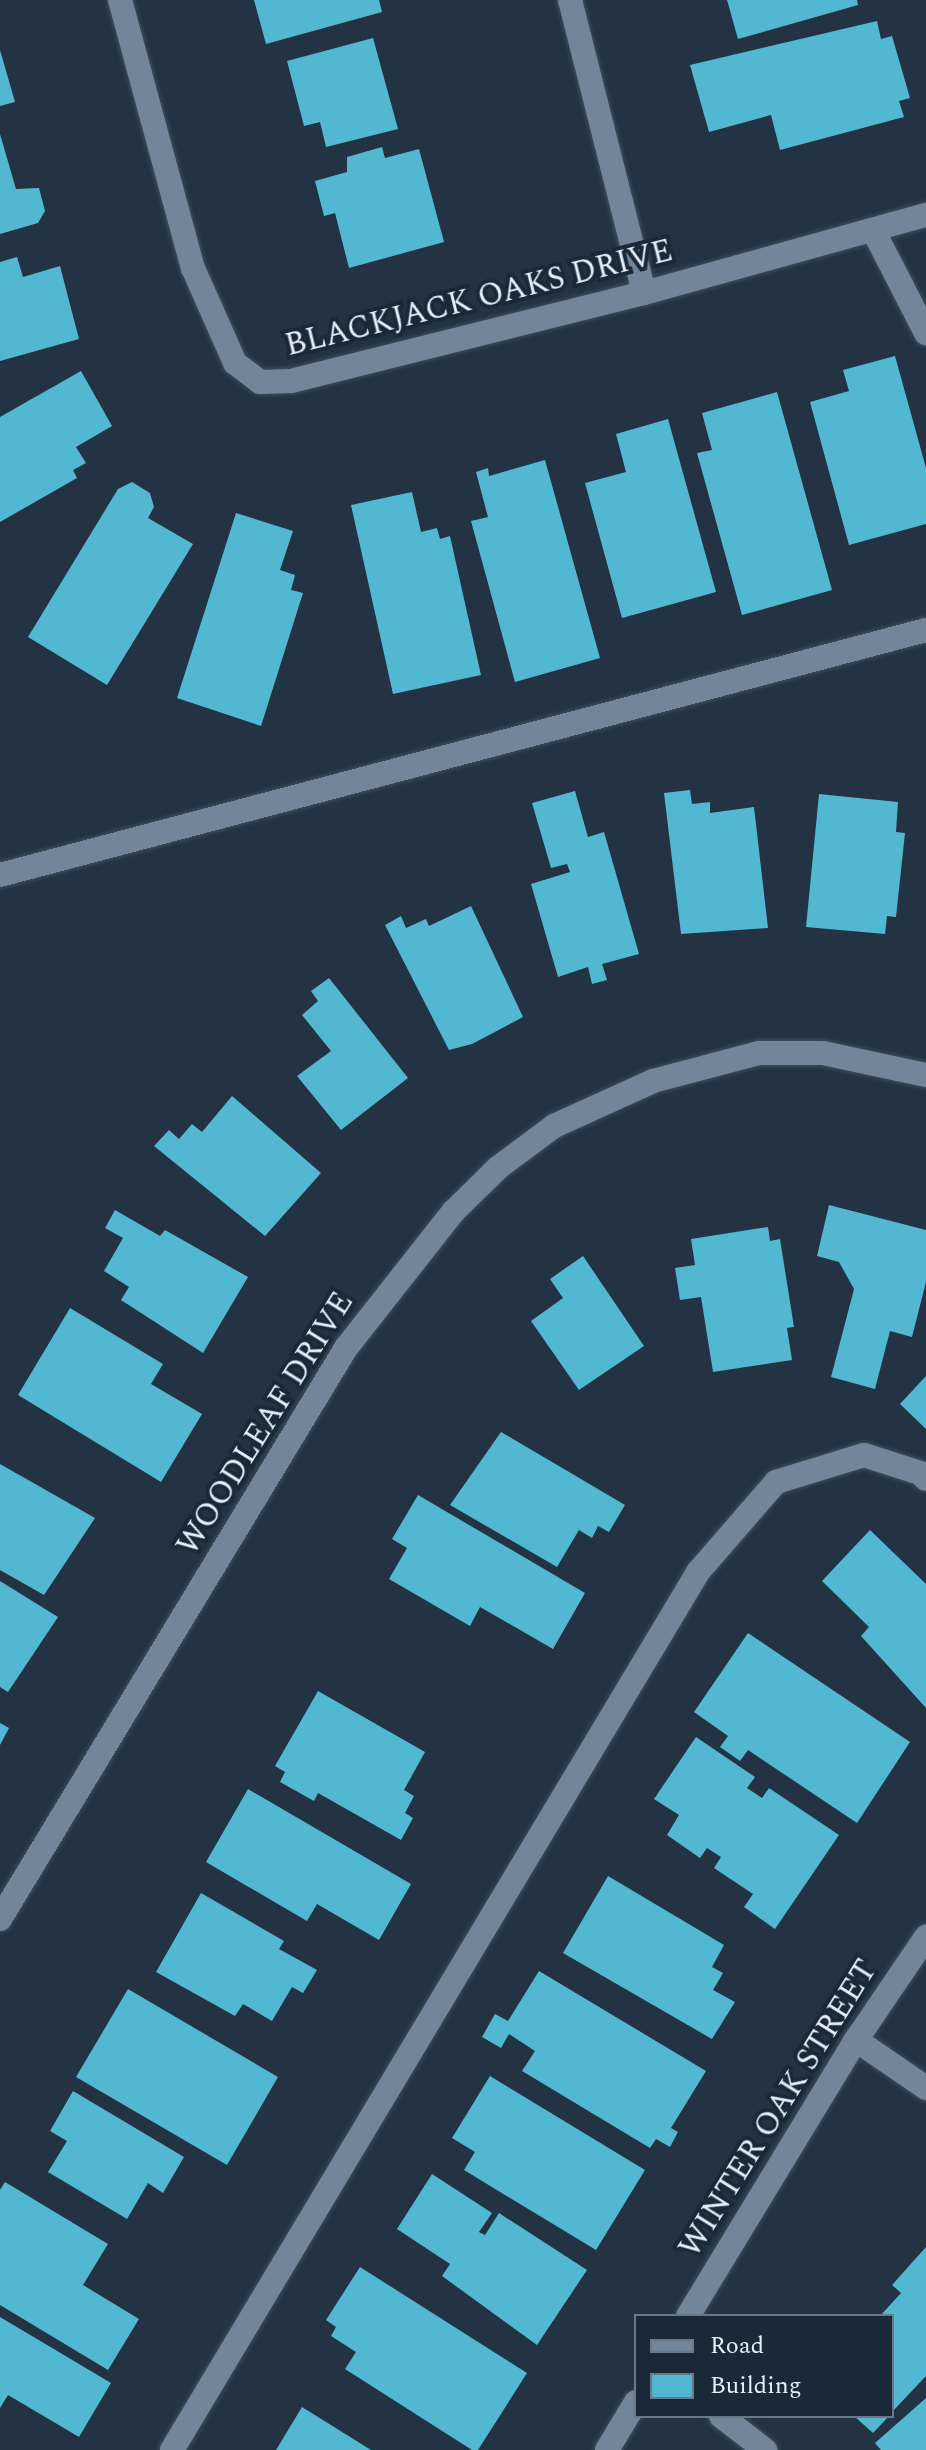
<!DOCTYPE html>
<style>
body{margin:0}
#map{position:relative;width:926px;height:2450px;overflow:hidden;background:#233343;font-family:Spectral,serif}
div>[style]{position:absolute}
.building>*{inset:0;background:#52b8d2}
.roads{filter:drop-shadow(0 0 2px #3f4e5b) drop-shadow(0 0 2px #3f4e5b)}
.service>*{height:24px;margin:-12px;padding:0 12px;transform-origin:12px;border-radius:12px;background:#738699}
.minor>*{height:24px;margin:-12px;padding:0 12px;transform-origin:12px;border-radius:12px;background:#738699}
span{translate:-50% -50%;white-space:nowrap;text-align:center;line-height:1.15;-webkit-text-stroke:8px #192938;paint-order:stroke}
.street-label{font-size:32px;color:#e5effa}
.legend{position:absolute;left:634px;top:2314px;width:260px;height:104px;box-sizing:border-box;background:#192938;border:2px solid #6b7886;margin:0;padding:10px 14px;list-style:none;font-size:24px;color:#e5effa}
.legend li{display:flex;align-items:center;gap:16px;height:40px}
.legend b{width:40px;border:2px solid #6b7886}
</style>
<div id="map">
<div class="building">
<div style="clip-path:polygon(254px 0,379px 0,382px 12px,266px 44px)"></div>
<div style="clip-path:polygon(727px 0,857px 0,858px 5px,738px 39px)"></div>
<div style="clip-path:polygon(877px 21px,881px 39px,892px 36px,910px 98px,899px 101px,904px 117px,780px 150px,771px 115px,709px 132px,690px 65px)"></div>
<div style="clip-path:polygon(373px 38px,398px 129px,326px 147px,320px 122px,304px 126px,287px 61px)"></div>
<div style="clip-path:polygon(0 50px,15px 102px,0 106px)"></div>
<div style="clip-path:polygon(0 134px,16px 189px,39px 188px,45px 211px,38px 223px,0 234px)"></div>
<div style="clip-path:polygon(382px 147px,385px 158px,419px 149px,444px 242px,349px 268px,335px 213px,324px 216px,315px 181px,347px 172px,347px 157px)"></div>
<div style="clip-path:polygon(17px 257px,23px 277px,60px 266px,79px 339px,0 361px,0 262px)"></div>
<div style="clip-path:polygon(895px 356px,926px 468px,926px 524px,849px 545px,810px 402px,849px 391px,843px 370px)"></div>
<div style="clip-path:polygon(81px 371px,112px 426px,76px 447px,86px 463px,73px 470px,77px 478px,0 522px,0 417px)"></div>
<div style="clip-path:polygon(777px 392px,832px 590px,742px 615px,697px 453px,712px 450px,702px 413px)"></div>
<div style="clip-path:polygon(668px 419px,716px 592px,622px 618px,585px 483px,626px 472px,616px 434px)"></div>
<div style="clip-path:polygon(545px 460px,600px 658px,515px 682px,471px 521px,488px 517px,476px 472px,488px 468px,489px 476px)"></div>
<div style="clip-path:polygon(132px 482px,150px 493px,154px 507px,148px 518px,193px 544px,107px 685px,28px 637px,118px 489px)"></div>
<div style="clip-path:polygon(412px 492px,421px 532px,437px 528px,440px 539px,450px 536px,481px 675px,393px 694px,351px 505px)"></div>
<div style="clip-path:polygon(236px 513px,293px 531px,280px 570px,295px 575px,291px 590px,303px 593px,261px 726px,177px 698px)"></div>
<div style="clip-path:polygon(690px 790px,692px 804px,710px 802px,710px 813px,754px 807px,768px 928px,681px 934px,664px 793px)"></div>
<div style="clip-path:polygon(575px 791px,588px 837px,604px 832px,639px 954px,602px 964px,607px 980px,592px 984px,588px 967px,558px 977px,531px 884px,570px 872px,567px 864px,551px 868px,532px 803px)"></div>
<div style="clip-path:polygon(819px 794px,898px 802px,896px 832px,905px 833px,896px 917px,887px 916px,885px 934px,806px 927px)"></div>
<div style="clip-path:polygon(471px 906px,523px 1017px,472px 1044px,449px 1050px,385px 925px,401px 916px,406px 928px,426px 919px,429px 926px)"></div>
<div style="clip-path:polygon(329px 978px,408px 1078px,341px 1130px,297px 1076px,331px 1051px,302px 1015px,318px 1001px,311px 991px)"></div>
<div style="clip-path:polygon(232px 1096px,321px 1173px,265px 1236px,154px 1146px,169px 1130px,179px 1139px,192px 1124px,202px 1132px)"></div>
<div style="clip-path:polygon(829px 1205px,926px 1230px,926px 1282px,912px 1337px,890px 1331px,875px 1389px,831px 1377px,854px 1289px,839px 1262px,817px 1256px)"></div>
<div style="clip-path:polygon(115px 1210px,160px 1236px,165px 1230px,248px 1277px,203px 1353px,121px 1300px,129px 1287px,104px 1271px,123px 1238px,105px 1228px)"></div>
<div style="clip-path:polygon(768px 1227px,770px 1241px,780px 1239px,794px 1327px,787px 1328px,792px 1360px,713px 1372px,701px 1297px,680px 1300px,675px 1268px,695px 1265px,691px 1239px)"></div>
<div style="clip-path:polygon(583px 1256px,644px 1346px,579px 1390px,531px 1321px,563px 1298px,550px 1279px)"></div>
<div style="clip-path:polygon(70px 1308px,163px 1364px,151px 1384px,202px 1414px,161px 1482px,18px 1395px)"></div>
<div style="clip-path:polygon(926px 1376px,926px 1429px,900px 1404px)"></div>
<div style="clip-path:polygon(501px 1432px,625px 1505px,609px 1532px,598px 1526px,592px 1538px,579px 1530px,557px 1567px,450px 1505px)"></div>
<div style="clip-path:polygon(0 1464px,95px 1518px,44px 1595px,0 1570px)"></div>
<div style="clip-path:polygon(418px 1495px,585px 1593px,553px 1649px,480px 1607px,470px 1626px,389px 1579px,407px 1548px,392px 1539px)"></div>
<div style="clip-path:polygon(870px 1530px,926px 1584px,926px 1708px,861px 1636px,869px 1627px,822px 1581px)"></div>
<div style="clip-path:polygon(0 1581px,58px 1617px,8px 1692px,0 1687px)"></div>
<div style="clip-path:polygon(748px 1633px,910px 1742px,857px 1823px,748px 1750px,740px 1761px,720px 1747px,728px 1736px,694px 1712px)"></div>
<div style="clip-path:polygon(318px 1691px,425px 1752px,404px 1790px,414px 1796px,405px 1813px,413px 1818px,401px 1840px,318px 1793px,314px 1801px,280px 1782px,285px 1772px,275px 1766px)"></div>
<div style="clip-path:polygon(0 1723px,9px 1728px,0 1745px)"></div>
<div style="clip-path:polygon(696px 1737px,755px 1777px,747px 1788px,762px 1798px,769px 1788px,839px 1835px,775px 1929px,744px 1907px,753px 1894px,714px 1868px,721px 1857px,707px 1848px,700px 1858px,667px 1835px,679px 1815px,654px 1799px)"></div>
<div style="clip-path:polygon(248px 1789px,411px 1884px,379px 1940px,317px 1904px,307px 1921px,206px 1862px)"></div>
<div style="clip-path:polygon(608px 1876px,724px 1945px,712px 1967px,723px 1973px,713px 1990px,735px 2002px,712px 2039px,563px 1953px)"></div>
<div style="clip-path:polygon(201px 1893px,284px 1941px,279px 1949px,317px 1970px,303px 1993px,292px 1987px,272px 2021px,243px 2004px,235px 2016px,156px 1972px)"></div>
<div style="clip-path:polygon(539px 1971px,706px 2071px,671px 2128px,678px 2132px,670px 2147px,656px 2139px,650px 2148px,522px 2071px,535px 2051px,509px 2034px,501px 2048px,482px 2037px,495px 2014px,508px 2021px)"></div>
<div style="clip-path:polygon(128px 1989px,278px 2077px,227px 2165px,76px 2077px)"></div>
<div style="clip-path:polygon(490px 2076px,645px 2170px,596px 2250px,464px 2170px,475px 2152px,452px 2138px)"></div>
<div style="clip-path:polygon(73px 2091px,184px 2157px,163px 2193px,148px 2183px,127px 2219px,48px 2172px,67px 2141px,50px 2131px)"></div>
<div style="clip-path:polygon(432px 2174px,492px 2213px,479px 2232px,485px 2235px,499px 2213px,587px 2270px,537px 2345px,442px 2276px,450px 2264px,397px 2229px)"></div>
<div style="clip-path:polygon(5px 2182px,108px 2244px,83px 2285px,139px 2319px,108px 2370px,0 2305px,0 2190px)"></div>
<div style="clip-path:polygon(926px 2247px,926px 2376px,892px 2412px,892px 2316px,880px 2316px,901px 2293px,892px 2285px)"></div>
<div style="clip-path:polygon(360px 2267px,527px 2373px,478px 2450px,472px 2450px,345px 2369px,356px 2352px,331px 2336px,336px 2327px,326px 2320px)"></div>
<div style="clip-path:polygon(0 2317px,111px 2383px,79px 2437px,8px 2395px,0 2408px)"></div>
<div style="clip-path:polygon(926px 2398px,926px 2450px,881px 2450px,875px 2443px)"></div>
<div style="clip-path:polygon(302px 2407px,371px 2450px,276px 2450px)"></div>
<div style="clip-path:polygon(854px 2416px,889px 2416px,873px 2433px)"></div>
</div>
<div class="roads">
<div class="service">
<div style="left:570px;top:0;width:302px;rotate:75.8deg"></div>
<div style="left:873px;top:230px;width:116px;rotate:62.8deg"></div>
<div style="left:0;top:875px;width:958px;rotate:-14.82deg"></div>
<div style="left:721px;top:2416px;width:56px;rotate:37.7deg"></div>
<div style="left:172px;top:2450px;width:1024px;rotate:-59.07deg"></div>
<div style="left:698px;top:1572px;width:119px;rotate:-49.1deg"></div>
<div style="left:776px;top:1482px;width:92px;rotate:-17.1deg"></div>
<div style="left:864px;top:1455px;width:59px;rotate:17.8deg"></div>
<div style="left:920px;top:1473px;width:8px;rotate:45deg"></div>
</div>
<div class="minor">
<div style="left:120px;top:0;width:278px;rotate:74.8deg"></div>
<div style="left:193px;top:268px;width:104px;rotate:66.1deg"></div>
<div style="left:235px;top:363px;width:31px;rotate:37deg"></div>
<div style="left:260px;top:382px;width:31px;rotate:-2deg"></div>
<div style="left:291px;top:381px;width:364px;rotate:-14deg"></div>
<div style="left:644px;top:293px;width:293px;rotate:-15.5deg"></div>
<div style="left:0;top:1919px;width:668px;rotate:-58.79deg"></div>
<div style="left:346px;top:1348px;width:174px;rotate:-51.8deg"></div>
<div style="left:454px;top:1211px;width:63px;rotate:-44.4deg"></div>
<div style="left:499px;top:1167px;width:69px;rotate:-36.7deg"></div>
<div style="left:554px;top:1126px;width:109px;rotate:-24.4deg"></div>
<div style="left:653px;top:1081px;width:110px;rotate:-14.8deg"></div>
<div style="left:759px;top:1053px;width:64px"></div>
<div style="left:823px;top:1053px;width:105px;rotate:12.1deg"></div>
<div style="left:856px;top:2040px;width:85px;rotate:34.4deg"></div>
<div style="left:688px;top:2316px;width:323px;rotate:-58.7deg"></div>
<div style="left:856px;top:2040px;width:125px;rotate:-55.8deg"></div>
<div style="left:607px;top:2450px;width:56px;rotate:-58.9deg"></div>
</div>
</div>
<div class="street-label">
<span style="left:479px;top:299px;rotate:-14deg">BLACKJACK OAKS DRIVE</span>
<span style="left:266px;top:1424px;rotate:-58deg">WOODLEAF DRIVE</span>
<span style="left:779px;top:2109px;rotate:-58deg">WINTER OAK STREET</span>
</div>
<ul class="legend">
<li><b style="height:10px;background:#738699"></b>Road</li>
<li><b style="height:22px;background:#52b8d2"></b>Building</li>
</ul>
</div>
